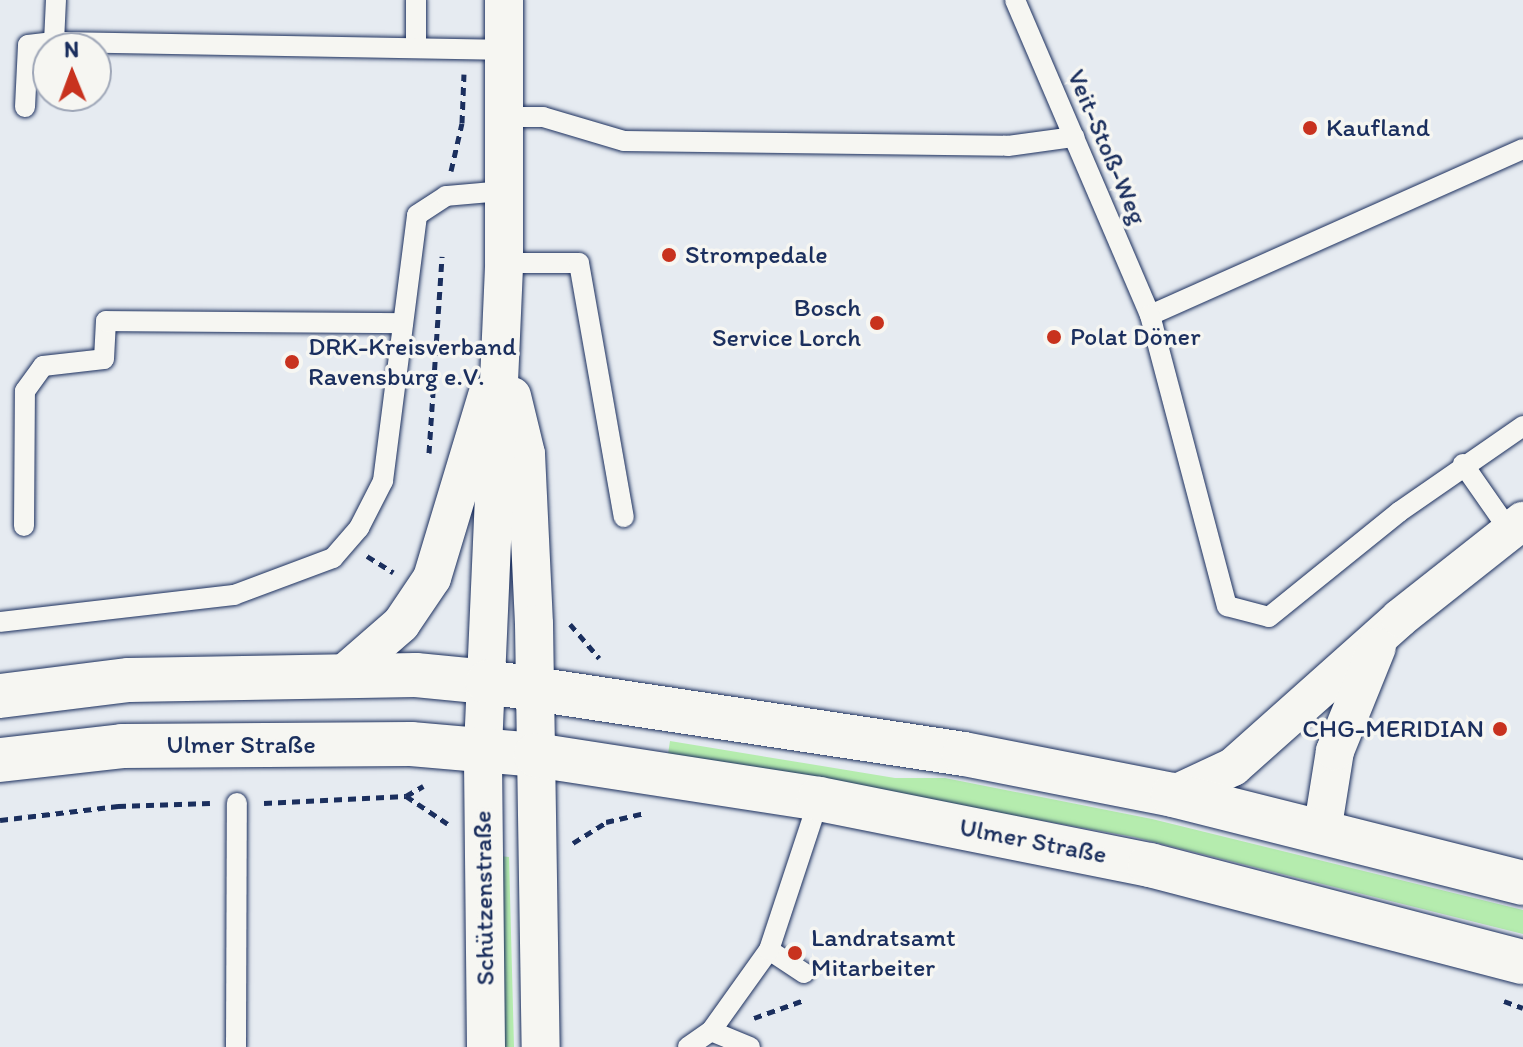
<!DOCTYPE html>
<meta charset="utf-8">
<style>
body{margin:0}
#map{position:relative;width:1523px;height:1047px;overflow:hidden;background:#e6ebf1;font-family:Itim,sans-serif}
div>[style]{position:absolute}
.green>*{inset:0;background:#b5ecae}
.path>*{height:5px;margin-top:-2.5px;transform-origin:0;background:repeating-linear-gradient(90deg,#1b2f5e 0 8px,transparent 0 14px)}
.roads{filter:drop-shadow(0 0 2px #1b2f5e) drop-shadow(0 0 2px #1b2f5e)}
.lane>*{height:20px;margin:-10px;padding:0 10px;transform-origin:10px;border-radius:10px;background:#f6f6f2}
.street>*{height:38px;margin:-19px;padding:0 19px;transform-origin:19px;border-radius:19px;background:#f6f6f2}
.secondary>*{height:44px;margin:-22px;padding:0 22px;transform-origin:22px;border-radius:22px;background:#f6f6f2}
.dots>*{width:22px;height:22px;translate:-50% -50%;box-sizing:border-box;border:4px solid #f6f6f2;border-radius:50%}
span{translate:-50% -50%;white-space:nowrap;text-align:center;line-height:1.15;-webkit-text-stroke:7px #f6f6f2;paint-order:stroke}
.poi-label{font-size:26px;color:#1b2f5e}
.left{translate:0 -50%;text-align:left}
.right{translate:-100% -50%;text-align:right}
.street-label{font-size:26px;color:#1b2f5e}
.north{position:absolute;left:32px;top:32px;width:80px;height:80px;box-sizing:border-box;background:#f6f6f2;border:2px solid #9ea6b7;border-radius:50%;rotate:359deg;font-size:22px;font-weight:700;line-height:32px;text-align:center;color:#1b2f5e}
.north::after{content:'';display:block;margin:auto;width:28px;height:36px;background:#c8321e;clip-path:polygon(50% 0,100% 100%,50% 72%,0 100%)}
</style>
<div id="map">
<div class="green">
<div style="clip-path:polygon(670px 741px,895px 778px,945px 778px,1152px 819px,1523px 910px,1523px 934px,1134px 837px,668px 754px)"></div>
<div style="clip-path:polygon(500px 856px,509px 857px,514px 1047px,501px 1047px)"></div>
</div>
<div class="path">
<div style="left:451px;top:171px;width:49px;rotate:-77.1deg"></div>
<div style="left:462px;top:123px;width:49px;rotate:-87.7deg"></div>
<div style="left:429px;top:453px;width:197px;rotate:-86.2deg"></div>
<div style="left:367px;top:556px;width:31px;rotate:32deg"></div>
<div style="left:570px;top:624px;width:45px;rotate:49.5deg"></div>
<div style="left:406px;top:796px;width:50px;rotate:33.7deg"></div>
<div style="left:264px;top:803px;width:142px;rotate:-2.8deg"></div>
<div style="left:406px;top:796px;width:20px;rotate:-30deg"></div>
<div style="left:0;top:820px;width:119px;rotate:-6.8deg"></div>
<div style="left:118px;top:806px;width:92px;rotate:-1.9deg"></div>
<div style="left:573px;top:843px;width:39px;rotate:-32deg"></div>
<div style="left:606px;top:822px;width:37px;rotate:-13deg"></div>
<div style="left:1504px;top:1001px;width:20px;rotate:20deg"></div>
<div style="left:754px;top:1018px;width:53px;rotate:-19.8deg"></div>
</div>
<div class="roads">
<div class="lane">
<div style="left:1015px;top:0;width:343px;rotate:66.8deg"></div>
<div style="left:54px;top:42px;width:42px;rotate:-87.3deg"></div>
<div style="left:416px;top:47px;width:47px;rotate:-90deg"></div>
<div style="left:25px;top:107px;width:62px;rotate:-87.2deg"></div>
<div style="left:28px;top:45px;width:26px;rotate:-7deg"></div>
<div style="left:54px;top:42px;width:448px;rotate:1deg"></div>
<div style="left:502px;top:117px;width:41px"></div>
<div style="left:543px;top:117px;width:84px;rotate:16.5deg"></div>
<div style="left:624px;top:141px;width:384px;rotate:0.7deg"></div>
<div style="left:1008px;top:146px;width:67px;rotate:-7.8deg"></div>
<div style="left:1523px;top:149px;width:408px;rotate:156deg"></div>
<div style="left:1150px;top:315px;width:301px;rotate:75.2deg"></div>
<div style="left:1227px;top:606px;width:43px;rotate:14.7deg"></div>
<div style="left:1269px;top:617px;width:167px;rotate:-38.9deg"></div>
<div style="left:1399px;top:512px;width:151px;rotate:-34.7deg"></div>
<div style="left:504px;top:263px;width:75px"></div>
<div style="left:579px;top:263px;width:258px;rotate:80deg"></div>
<div style="left:1463px;top:464px;width:80px;rotate:55.1deg"></div>
<div style="left:24px;top:526px;width:135px;rotate:-89.6deg"></div>
<div style="left:25px;top:391px;width:31px;rotate:-54deg"></div>
<div style="left:43px;top:366px;width:61px;rotate:-6.5deg"></div>
<div style="left:104px;top:359px;width:38px;rotate:-87deg"></div>
<div style="left:106px;top:321px;width:297px;rotate:0.4deg"></div>
<div style="left:0;top:622px;width:236px;rotate:-6.6deg"></div>
<div style="left:234px;top:595px;width:106px;rotate:-20.5deg"></div>
<div style="left:333px;top:558px;width:40px;rotate:-49deg"></div>
<div style="left:359px;top:528px;width:53px;rotate:-62.9deg"></div>
<div style="left:383px;top:481px;width:268px;rotate:-82.7deg"></div>
<div style="left:417px;top:215px;width:35px;rotate:-33deg"></div>
<div style="left:446px;top:196px;width:57px;rotate:-5deg"></div>
<div style="left:769px;top:950px;width:42px;rotate:33.3deg"></div>
<div style="left:711px;top:1031px;width:42px;rotate:22.3deg"></div>
<div style="left:236px;top:1047px;width:244px;rotate:-89.8deg"></div>
<div style="left:688px;top:1047px;width:28px;rotate:-35deg"></div>
<div style="left:711px;top:1031px;width:100px;rotate:-54.4deg"></div>
<div style="left:769px;top:950px;width:159px;rotate:-71.7deg"></div>
</div>
<div class="street">
<div style="left:512px;top:396px;width:60px;rotate:76.4deg"></div>
<div style="left:526px;top:454px;width:170px;rotate:87.3deg"></div>
<div style="left:534px;top:624px;width:423px;rotate:89.1deg"></div>
<div style="left:340px;top:677px;width:81px;rotate:-41deg"></div>
<div style="left:401px;top:624px;width:55px;rotate:-56deg"></div>
<div style="left:432px;top:578px;width:190px;rotate:-73.2deg"></div>
<div style="left:1173px;top:795px;width:66px;rotate:-25deg"></div>
<div style="left:1233px;top:767px;width:224px;rotate:-41.7deg"></div>
<div style="left:1400px;top:618px;width:157px;rotate:-38.3deg"></div>
<div style="left:1322px;top:832px;width:82px;rotate:-80.9deg"></div>
<div style="left:1335px;top:751px;width:112px;rotate:-68deg"></div>
<div style="left:486px;top:1047px;width:299px;rotate:-90.6deg"></div>
<div style="left:483px;top:748px;width:485px;rotate:-87.5deg"></div>
<div style="left:504px;top:263px;width:263px;rotate:-90deg"></div>
</div>
<div class="secondary">
<div style="left:0;top:696px;width:130px;rotate:-7.1deg"></div>
<div style="left:129px;top:680px;width:287px;rotate:-1deg"></div>
<div style="left:416px;top:675px;width:72px;rotate:5.6deg"></div>
<div style="left:488px;top:682px;width:481px;rotate:8.6deg"></div>
<div style="left:964px;top:754px;width:213px;rotate:11.1deg"></div>
<div style="left:1173px;top:795px;width:361px;rotate:14.1deg"></div>
<div style="left:0;top:760px;width:123px;rotate:-6.5deg"></div>
<div style="left:122px;top:746px;width:289px;rotate:-0.4deg"></div>
<div style="left:411px;top:744px;width:125px;rotate:5deg"></div>
<div style="left:536px;top:755px;width:286px;rotate:8.8deg"></div>
<div style="left:819px;top:799px;width:338px;rotate:11.3deg"></div>
<div style="left:1150px;top:865px;width:385px;rotate:14.6deg"></div>
</div>
</div>
<div class="dots">
<div style="left:1310px;top:128px;background:#c8321e"></div>
<div style="left:669px;top:255px;background:#c8321e"></div>
<div style="left:877px;top:323px;background:#c8321e"></div>
<div style="left:1054px;top:337px;background:#c8321e"></div>
<div style="left:292px;top:362px;background:#c8321e"></div>
<div style="left:1500px;top:729px;background:#c8321e"></div>
<div style="left:795px;top:953px;background:#c8321e"></div>
</div>
<div class="poi-label">
<span class="left" style="left:1326px;top:128px">Kaufland</span>
<span class="left" style="left:685px;top:255px">Strompedale</span>
<span class="right" style="left:861px;top:323px">Bosch<br>Service Lorch</span>
<span class="left" style="left:1070px;top:337px">Polat Döner</span>
<span class="left" style="left:308px;top:362px">DRK-Kreisverband<br>Ravensburg e.V.</span>
<span class="right" style="left:1484px;top:729px">CHG-MERIDIAN</span>
<span class="left" style="left:811px;top:953px">Landratsamt<br>Mitarbeiter</span>
</div>
<div class="street-label">
<span style="left:1107px;top:147px;rotate:67deg">Veit-Stoß-Weg</span>
<span style="left:241px;top:745px">Ulmer Straße</span>
<span style="left:1033px;top:841px;rotate:11deg">Ulmer Straße</span>
<span style="left:484px;top:898px;rotate:-91deg">Schützenstraße</span>
</div>
<div class="north">N</div>
</div>
